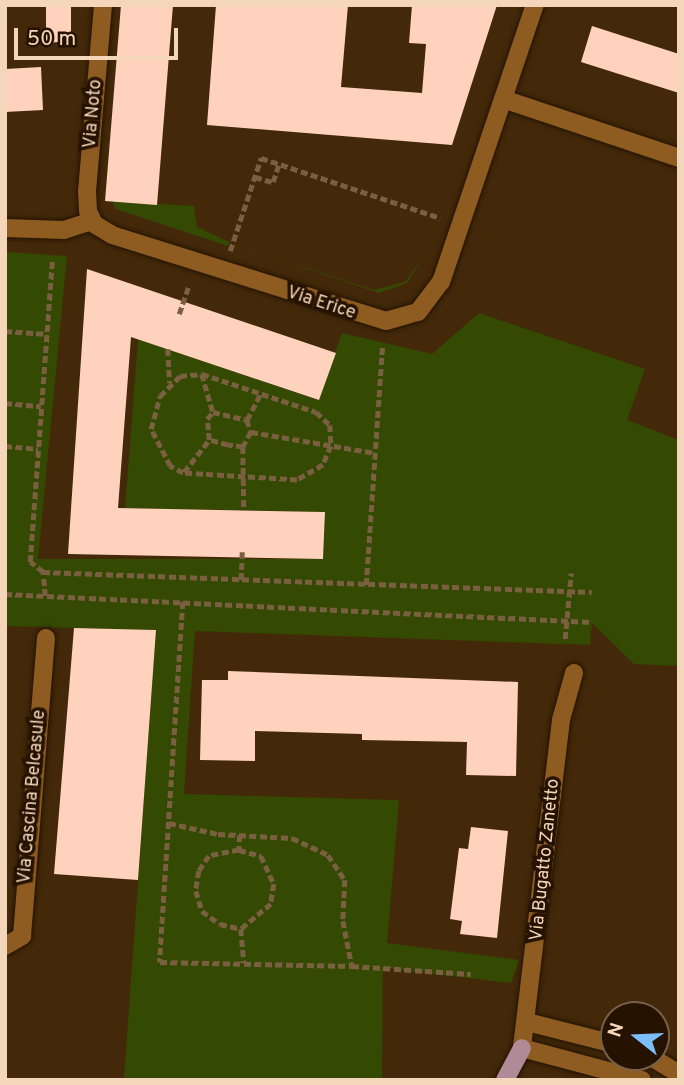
<!DOCTYPE html>
<style>
body{margin:0}
#map{position:relative;width:684px;height:1085px;overflow:hidden;background:#432909;font-family:Overpass,sans-serif}
div>[style]{position:absolute}
.green>*{inset:0;background:#344901}
.building>*{inset:0;background:#ffd2bd}
.path>*{height:4.5px;margin-top:-2.25px;transform-origin:0;background:repeating-linear-gradient(90deg,#7a5f40 0 7px,transparent 0 10.5px)}
.roads{filter:drop-shadow(0 0 2px #241403) drop-shadow(0 0 2px #241403)}
.minor>*{height:18px;margin:-9px;padding:0 9px;transform-origin:9px;border-radius:9px;background:#8e5b20}
.major>*{height:18px;margin:-9px;padding:0 9px;transform-origin:9px;border-radius:9px;background:#b18a97}
span{translate:-50% -50%;white-space:nowrap;text-align:center;line-height:1.15;-webkit-text-stroke:7px #261200;paint-order:stroke}
.street-label{font-size:18px;color:#f4d7bb}
.frame{position:absolute;inset:0;border:7px solid #f4d7bb;pointer-events:none}
.north{position:absolute;left:600px;top:1001px;width:70px;height:70px;box-sizing:border-box;background:#261200;border:2px solid #78614b;border-radius:50%;rotate:288deg;font-size:19px;font-weight:700;line-height:28px;text-align:center;color:#f4d7bb}
.north::after{content:'';display:block;margin:auto;width:24px;height:32px;background:#7cbef9;clip-path:polygon(50% 0,100% 100%,50% 72%,0 100%)}
.scale{position:absolute;left:14px;top:28px;width:164px;height:32px;box-sizing:border-box;border:4px solid #f4d7bb;border-top:0;padding-left:9px;font-size:21px;line-height:24px;white-space:nowrap;color:#f4d7bb;-webkit-text-stroke:5px #261200;paint-order:stroke}
</style>
<div id="map">
<div class="green">
<div style="clip-path:polygon(112px 201px,194px 206px,197px 227px,229px 242px,228px 246px,116px 209px)"></div>
<div style="clip-path:polygon(235px 245px,374px 290px,405px 282px,424px 255px,407px 283px,379px 293px)"></div>
<div style="clip-path:polygon(5px 252px,67px 256px,38px 559px,323px 559px,325px 512px,125px 508px,138px 339px,318px 400px,342px 333px,432px 354px,479px 313px,645px 369px,627px 420px,679px 440px,679px 666px,634px 664px,592px 623px,590px 645px,195px 631px,184px 794px,399px 800px,387px 943px,519px 960px,511px 983px,383px 968px,382px 1080px,124px 1078px,156px 630px,5px 626px)"></div>
</div>
<div class="building">
<div style="clip-path:polygon(46px 5px,71px 5px,71px 41px,46px 43px)"></div>
<div style="clip-path:polygon(121px 5px,173px 5px,157px 205px,105px 201px)"></div>
<div style="clip-path:polygon(216px 5px,348px 5px,341px 87px,422px 93px,426px 44px,409px 43px,412px 5px,497px 5px,452px 145px,207px 125px)"></div>
<div style="clip-path:polygon(592px 26px,679px 54px,679px 93px,581px 62px)"></div>
<div style="clip-path:polygon(41px 67px,43px 110px,5px 112px,5px 69px)"></div>
<div style="clip-path:polygon(87px 269px,336px 353px,319px 400px,131px 337px,118px 508px,325px 512px,323px 559px,68px 554px)"></div>
<div style="clip-path:polygon(74px 628px,156px 630px,138px 880px,54px 874px)"></div>
<div style="clip-path:polygon(228px 671px,518px 682px,516px 776px,466px 775px,467px 742px,362px 740px,362px 734px,255px 731px,255px 761px,200px 760px,202px 680px,228px 680px)"></div>
<div style="clip-path:polygon(471px 827px,508px 831px,497px 938px,460px 934px,462px 921px,450px 919px,459px 848px,468px 849px)"></div>
</div>
<div class="path">
<div style="left:255px;top:177px;width:19px;rotate:16deg"></div>
<div style="left:273px;top:182px;width:19px;rotate:-72deg"></div>
<div style="left:230px;top:251px;width:98px;rotate:-71.6deg"></div>
<div style="left:261px;top:158px;width:189px;rotate:18.5deg"></div>
<div style="left:179px;top:314px;width:31px;rotate:-71deg"></div>
<div style="left:5px;top:331px;width:42px;rotate:4.1deg"></div>
<div style="left:168px;top:349px;width:34px;rotate:87deg"></div>
<div style="left:202px;top:374px;width:120px;rotate:18.4deg"></div>
<div style="left:316px;top:412px;width:19px;rotate:43deg"></div>
<div style="left:330px;top:425px;width:21px;rotate:87deg"></div>
<div style="left:331px;top:446px;width:21px;rotate:113deg"></div>
<div style="left:323px;top:465px;width:30px;rotate:150deg"></div>
<div style="left:297px;top:480px;width:114px;rotate:-176.5deg"></div>
<div style="left:183px;top:473px;width:15px;rotate:-152deg"></div>
<div style="left:170px;top:466px;width:42px;rotate:-117.2deg"></div>
<div style="left:151px;top:429px;width:34px;rotate:-75deg"></div>
<div style="left:160px;top:396px;width:28px;rotate:-45deg"></div>
<div style="left:180px;top:376px;width:22px;rotate:-5deg"></div>
<div style="left:202px;top:374px;width:40px;rotate:74deg"></div>
<div style="left:5px;top:403px;width:36px;rotate:5deg"></div>
<div style="left:247px;top:420px;width:29px;rotate:-63deg"></div>
<div style="left:251px;top:432px;width:17px;rotate:118deg"></div>
<div style="left:243px;top:447px;width:15px;rotate:-172deg"></div>
<div style="left:228px;top:445px;width:20px;rotate:-165deg"></div>
<div style="left:209px;top:440px;width:21px;rotate:-95deg"></div>
<div style="left:207px;top:419px;width:9px;rotate:-49deg"></div>
<div style="left:213px;top:412px;width:35px;rotate:13deg"></div>
<div style="left:247px;top:420px;width:13px;rotate:72deg"></div>
<div style="left:251px;top:432px;width:126px;rotate:9.6deg"></div>
<div style="left:5px;top:446px;width:33px;rotate:5deg"></div>
<div style="left:243px;top:447px;width:63px;rotate:89.1deg"></div>
<div style="left:184px;top:472px;width:41px;rotate:-52deg"></div>
<div style="left:43px;top:572px;width:549px;rotate:2.09deg"></div>
<div style="left:241px;top:580px;width:28px;rotate:-88deg"></div>
<div style="left:366px;top:585px;width:238px;rotate:-86.1deg"></div>
<div style="left:5px;top:594px;width:587px;rotate:2.74deg"></div>
<div style="left:45px;top:596px;width:24px;rotate:-95deg"></div>
<div style="left:43px;top:572px;width:16px;rotate:-142deg"></div>
<div style="left:30px;top:562px;width:302px;rotate:-85.8deg"></div>
<div style="left:183px;top:602px;width:361px;rotate:93.7deg"></div>
<div style="left:160px;top:962px;width:192px;rotate:1.2deg"></div>
<div style="left:352px;top:966px;width:119px;rotate:3.8deg"></div>
<div style="left:565px;top:639px;width:66px;rotate:-84.8deg"></div>
<div style="left:169px;top:823px;width:50px;rotate:12.7deg"></div>
<div style="left:218px;top:834px;width:74px;rotate:3.1deg"></div>
<div style="left:292px;top:838px;width:40px;rotate:25deg"></div>
<div style="left:328px;top:855px;width:30px;rotate:56deg"></div>
<div style="left:345px;top:880px;width:41px;rotate:92.8deg"></div>
<div style="left:343px;top:921px;width:46px;rotate:78.7deg"></div>
<div style="left:240px;top:835px;width:15px;rotate:94deg"></div>
<div style="left:239px;top:850px;width:31px;rotate:169deg"></div>
<div style="left:209px;top:856px;width:18px;rotate:124deg"></div>
<div style="left:199px;top:871px;width:20px;rotate:99deg"></div>
<div style="left:196px;top:891px;width:21px;rotate:73deg"></div>
<div style="left:202px;top:911px;width:22px;rotate:36deg"></div>
<div style="left:220px;top:924px;width:22px;rotate:13deg"></div>
<div style="left:241px;top:929px;width:34px;rotate:85deg"></div>
<div style="left:239px;top:850px;width:23px;rotate:15deg"></div>
<div style="left:261px;top:856px;width:31px;rotate:65deg"></div>
<div style="left:274px;top:884px;width:20px;rotate:99deg"></div>
<div style="left:271px;top:904px;width:39px;rotate:140deg"></div>
</div>
<div class="roads">
<div class="minor">
<div style="left:103px;top:5px;width:187px;rotate:94.9deg"></div>
<div style="left:87px;top:191px;width:20px;rotate:87deg"></div>
<div style="left:88px;top:211px;width:14px;rotate:65deg"></div>
<div style="left:94px;top:224px;width:21px;rotate:31deg"></div>
<div style="left:112px;top:235px;width:287px;rotate:17.4deg"></div>
<div style="left:386px;top:321px;width:33px;rotate:-16deg"></div>
<div style="left:418px;top:312px;width:38px;rotate:-53deg"></div>
<div style="left:441px;top:282px;width:293px;rotate:-71.3deg"></div>
<div style="left:503px;top:99px;width:186px;rotate:18.5deg"></div>
<div style="left:5px;top:228px;width:59px;rotate:1.9deg"></div>
<div style="left:64px;top:230px;width:29px;rotate:-18deg"></div>
<div style="left:574px;top:673px;width:49px;rotate:105.5deg"></div>
<div style="left:561px;top:720px;width:330px;rotate:96.8deg"></div>
<div style="left:522px;top:1048px;width:124px;rotate:14.9deg"></div>
<div style="left:5px;top:946px;width:20px;rotate:-30deg"></div>
<div style="left:22px;top:936px;width:299px;rotate:-85.4deg"></div>
<div style="left:527px;top:1022px;width:90px;rotate:14.2deg"></div>
<div style="left:651px;top:1057px;width:33px;rotate:31deg"></div>
</div>
<div class="major">
<div style="left:505px;top:1080px;width:36px;rotate:-62deg"></div>
</div>
</div>
<div class="street-label">
<span style="left:94px;top:114px;rotate:-85deg">Via Noto</span>
<span style="left:321px;top:304px;rotate:18deg">Via Erice</span>
<span style="left:33px;top:797px;rotate:-85deg">Via Cascina Belcasule</span>
<span style="left:546px;top:860px;rotate:-84deg">Via Bugatto Zanetto</span>
</div>
<div class="frame"></div>
<div class="north">N</div>
<div class="scale">50 m</div>
</div>
